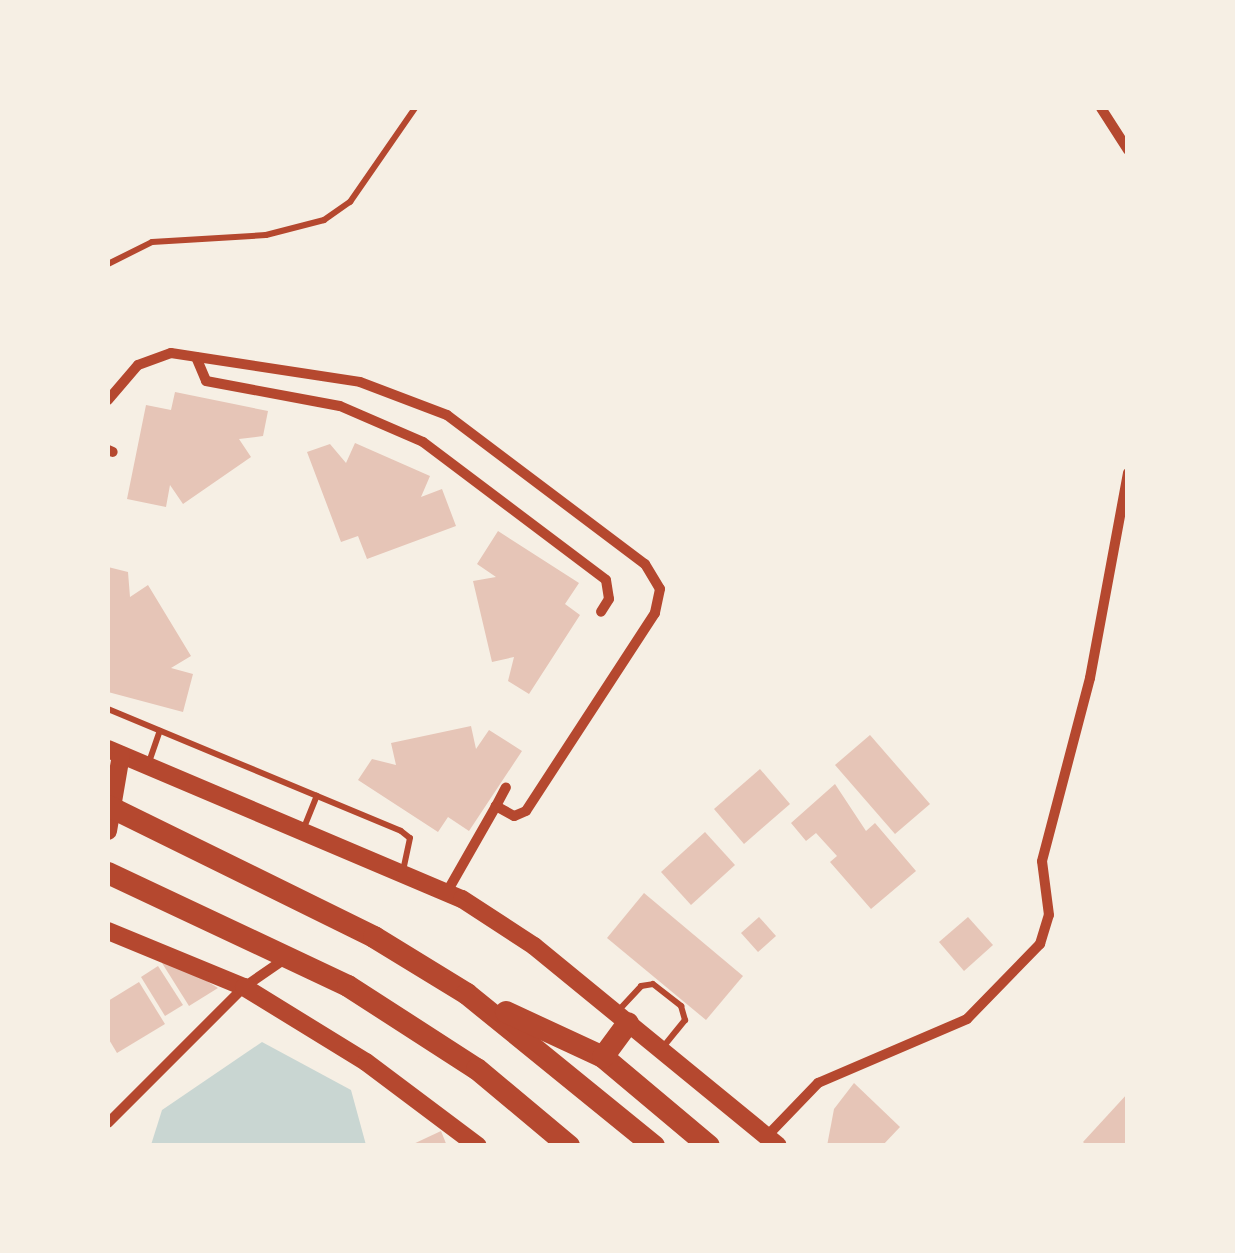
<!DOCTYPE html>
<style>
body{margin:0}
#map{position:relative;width:1235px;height:1253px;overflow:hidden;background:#f6efe4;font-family:Ubuntu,sans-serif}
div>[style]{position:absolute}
.water>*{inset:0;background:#c9d6d2}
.building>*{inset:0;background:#e6c5b7}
.service>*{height:6px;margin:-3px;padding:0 3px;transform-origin:3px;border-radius:3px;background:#b5482f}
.minor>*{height:10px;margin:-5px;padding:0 5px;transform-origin:5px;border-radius:5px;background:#b5482f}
.tertiary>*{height:18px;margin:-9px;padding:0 9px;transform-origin:9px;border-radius:9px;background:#b5482f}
.trunk>*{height:22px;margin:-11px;padding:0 11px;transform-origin:11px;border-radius:11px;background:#b5482f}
span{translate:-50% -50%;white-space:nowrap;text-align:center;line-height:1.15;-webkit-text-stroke:10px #f6efe4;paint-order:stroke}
.frame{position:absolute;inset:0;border:110px solid #f6efe4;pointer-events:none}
</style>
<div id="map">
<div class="water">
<div style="clip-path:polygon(262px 1042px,351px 1090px,366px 1145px,151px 1145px,162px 1110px)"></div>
</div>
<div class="building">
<div style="clip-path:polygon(175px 392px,268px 411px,263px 436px,239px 439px,251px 457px,183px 504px,170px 485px,166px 507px,127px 499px,146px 405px,171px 410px)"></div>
<div style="clip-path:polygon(355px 443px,430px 476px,421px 497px,442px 489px,456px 526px,367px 559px,358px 536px,341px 542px,307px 452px,330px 444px,346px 463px)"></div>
<div style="clip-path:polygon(498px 531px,579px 583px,565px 604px,580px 615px,529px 694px,508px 681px,514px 657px,492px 662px,473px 581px,496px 577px,477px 564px)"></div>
<div style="clip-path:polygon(108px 567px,128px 572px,130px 597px,148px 585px,191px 656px,171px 668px,193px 674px,183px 712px,108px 692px)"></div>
<div style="clip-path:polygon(471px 726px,476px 749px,489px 730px,522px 751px,469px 831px,448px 817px,438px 832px,358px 780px,372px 759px,396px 765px,391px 743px)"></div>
<div style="clip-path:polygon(870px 735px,930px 804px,895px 834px,835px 765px)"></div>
<div style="clip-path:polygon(760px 769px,790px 804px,744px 844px,714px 809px)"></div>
<div style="clip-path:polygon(835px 784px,866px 831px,875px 823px,916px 871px,871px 909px,830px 862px,837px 856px,816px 833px,806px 841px,791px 823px)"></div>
<div style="clip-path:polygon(705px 832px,735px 865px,691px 905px,661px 872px)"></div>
<div style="clip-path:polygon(644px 893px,743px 976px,706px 1020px,607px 938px)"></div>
<div style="clip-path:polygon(759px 917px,776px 936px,758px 952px,741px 933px)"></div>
<div style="clip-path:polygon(968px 917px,993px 945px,964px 971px,939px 942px)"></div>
<div style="clip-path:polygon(173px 960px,218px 988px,189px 1006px,162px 963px)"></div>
<div style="clip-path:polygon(158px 966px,183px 1005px,165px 1016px,141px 977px)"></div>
<div style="clip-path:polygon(139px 982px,165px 1024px,117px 1053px,108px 1038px,108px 1001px)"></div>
<div style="clip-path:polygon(854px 1083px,900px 1127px,882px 1146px,827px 1146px,834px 1109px)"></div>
<div style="clip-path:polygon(1128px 1093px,1128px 1146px,1087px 1146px,1083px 1142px)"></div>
<div style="clip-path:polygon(441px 1131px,447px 1146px,409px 1146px)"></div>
</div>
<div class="service">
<div style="left:108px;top:264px;width:49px;rotate:-26.6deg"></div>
<div style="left:152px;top:242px;width:114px;rotate:-3.5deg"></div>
<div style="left:266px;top:235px;width:60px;rotate:-14.5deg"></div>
<div style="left:324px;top:220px;width:32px;rotate:-35deg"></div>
<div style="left:350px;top:202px;width:114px;rotate:-55.3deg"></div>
<div style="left:108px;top:709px;width:317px;rotate:22.6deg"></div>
<div style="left:401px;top:831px;width:11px;rotate:38deg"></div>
<div style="left:410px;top:838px;width:35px;rotate:102deg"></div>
<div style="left:148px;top:765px;width:36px;rotate:-71deg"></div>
<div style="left:303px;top:830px;width:37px;rotate:-68deg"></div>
<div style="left:618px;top:1011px;width:34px;rotate:-47deg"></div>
<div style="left:641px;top:986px;width:12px;rotate:-9deg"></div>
<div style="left:653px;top:984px;width:36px;rotate:38deg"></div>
<div style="left:681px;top:1006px;width:15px;rotate:74deg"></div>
<div style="left:685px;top:1020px;width:36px;rotate:129deg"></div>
</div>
<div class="minor">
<div style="left:1101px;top:108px;width:50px;rotate:57.3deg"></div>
<div style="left:196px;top:357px;width:26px;rotate:67deg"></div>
<div style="left:206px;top:381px;width:136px;rotate:10.6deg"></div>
<div style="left:340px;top:406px;width:90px;rotate:23.4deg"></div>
<div style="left:423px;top:442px;width:229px;rotate:37deg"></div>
<div style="left:606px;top:580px;width:19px;rotate:81deg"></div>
<div style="left:609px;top:599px;width:15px;rotate:122deg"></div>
<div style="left:108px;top:400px;width:46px;rotate:-49.4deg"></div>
<div style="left:138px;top:365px;width:35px;rotate:-20deg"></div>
<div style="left:171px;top:353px;width:191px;rotate:8.7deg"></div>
<div style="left:360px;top:382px;width:93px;rotate:20.8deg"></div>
<div style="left:447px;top:415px;width:248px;rotate:37deg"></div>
<div style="left:645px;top:564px;width:29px;rotate:59deg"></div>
<div style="left:660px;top:589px;width:25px;rotate:102deg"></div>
<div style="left:655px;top:613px;width:236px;rotate:123.1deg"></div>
<div style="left:526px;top:811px;width:13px;rotate:157deg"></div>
<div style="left:514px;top:816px;width:21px;rotate:-151deg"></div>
<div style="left:496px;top:806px;width:99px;rotate:119.7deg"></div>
<div style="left:108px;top:450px;width:5px;rotate:22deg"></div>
<div style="left:496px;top:806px;width:21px;rotate:-62deg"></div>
<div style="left:108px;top:1123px;width:192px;rotate:-45deg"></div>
<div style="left:244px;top:987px;width:51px;rotate:-34.6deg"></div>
<div style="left:767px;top:1136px;width:74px;rotate:-46.1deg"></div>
<div style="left:818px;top:1083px;width:162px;rotate:-23.2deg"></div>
<div style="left:967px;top:1019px;width:105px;rotate:-45.8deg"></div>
<div style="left:1040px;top:944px;width:30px;rotate:-73deg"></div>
<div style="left:1049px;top:915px;width:54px;rotate:-97.4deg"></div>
<div style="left:1042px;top:861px;width:189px;rotate:-75.3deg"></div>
<div style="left:1090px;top:678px;width:209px;rotate:-79.5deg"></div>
</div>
<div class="tertiary">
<div style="left:108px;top:749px;width:384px;rotate:23deg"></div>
<div style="left:462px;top:899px;width:86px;rotate:33.1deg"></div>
<div style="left:534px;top:946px;width:315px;rotate:39.3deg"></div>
<div style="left:108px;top:831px;width:77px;rotate:-80.3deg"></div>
<div style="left:108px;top:931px;width:147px;rotate:22.4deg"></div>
<div style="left:244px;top:987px;width:143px;rotate:31.6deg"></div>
<div style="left:366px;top:1062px;width:140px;rotate:36.9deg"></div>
</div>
<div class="trunk">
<div style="left:108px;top:806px;width:297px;rotate:26.2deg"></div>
<div style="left:374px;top:937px;width:109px;rotate:31.5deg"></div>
<div style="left:467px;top:994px;width:241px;rotate:39.1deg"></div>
<div style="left:108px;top:873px;width:265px;rotate:25.2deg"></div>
<div style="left:348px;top:986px;width:153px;rotate:32.8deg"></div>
<div style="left:477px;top:1069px;width:120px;rotate:39.9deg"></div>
<div style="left:506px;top:1012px;width:107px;rotate:24.9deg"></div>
<div style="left:603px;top:1057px;width:138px;rotate:40deg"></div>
<div style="left:603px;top:1057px;width:42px;rotate:-53.7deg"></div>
</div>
<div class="frame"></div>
</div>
